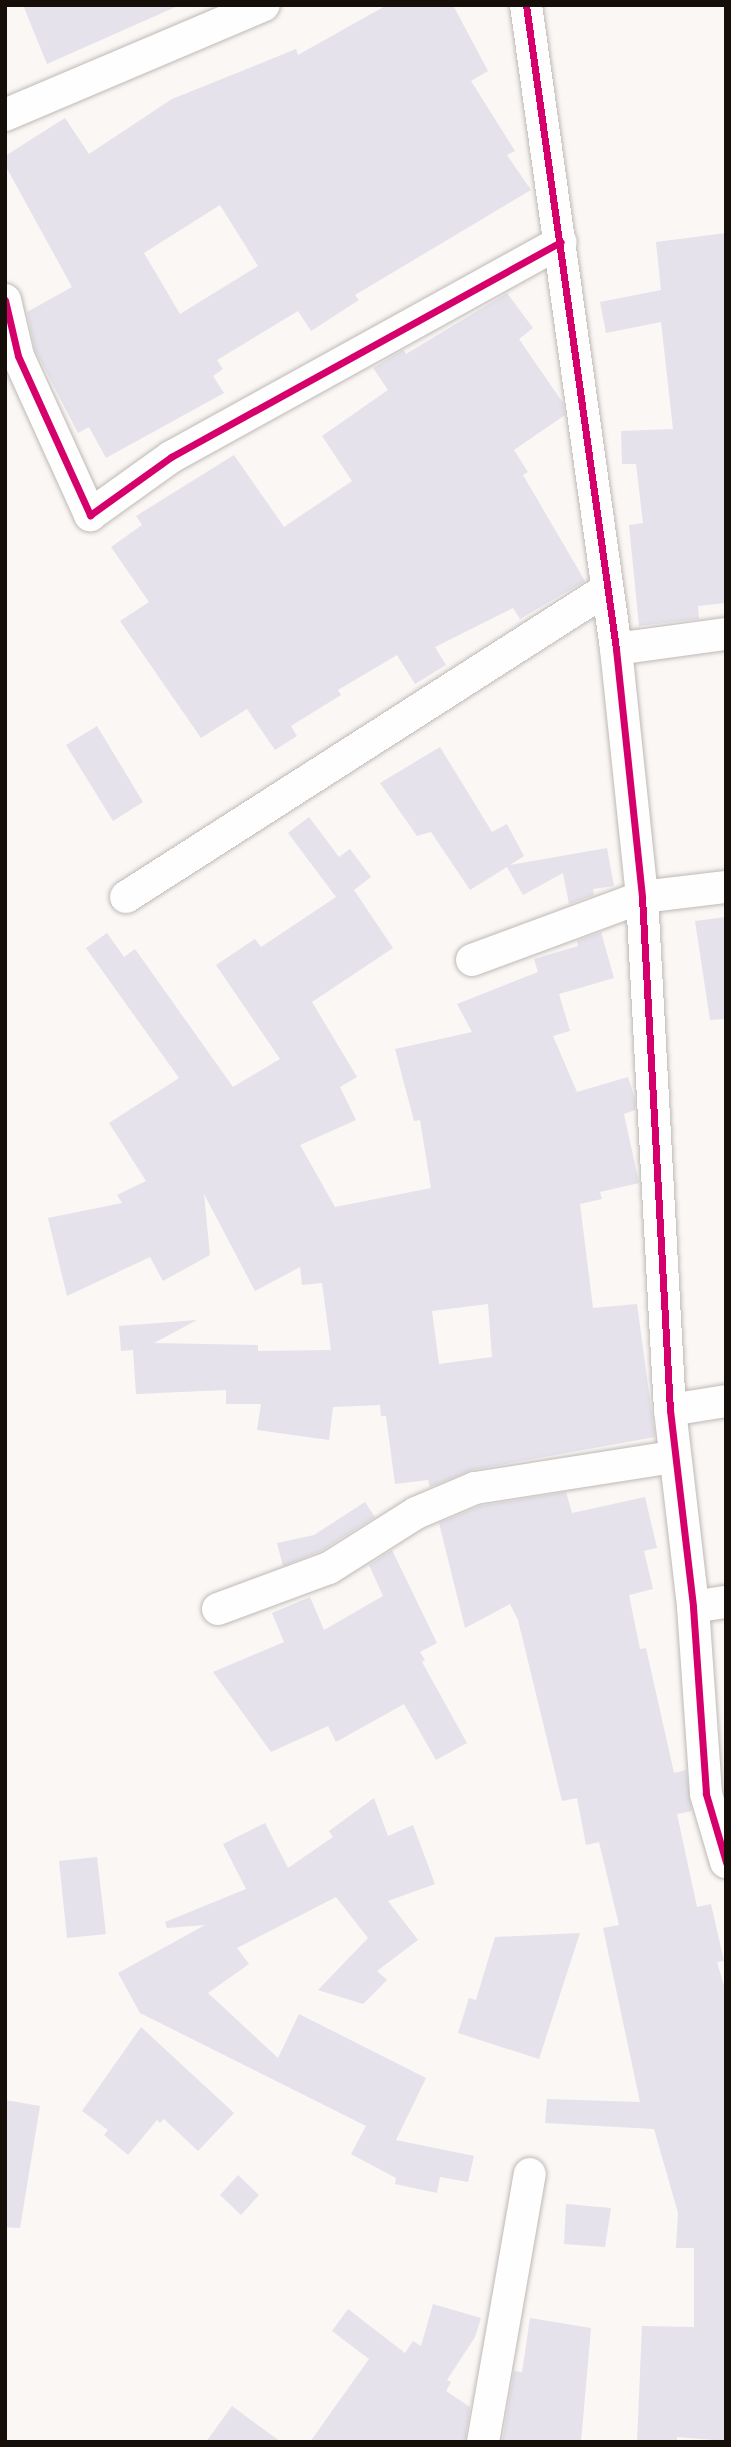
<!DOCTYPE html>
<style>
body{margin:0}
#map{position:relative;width:731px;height:2447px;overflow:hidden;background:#faf7f5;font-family:"Fira Sans",sans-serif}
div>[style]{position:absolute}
.building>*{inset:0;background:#e5e2eb}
.roads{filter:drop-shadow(0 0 2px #bfb9b5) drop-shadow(0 0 2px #bfb9b5)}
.minor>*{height:32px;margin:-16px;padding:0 16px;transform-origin:16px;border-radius:16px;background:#fefefe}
.cycleway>*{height:7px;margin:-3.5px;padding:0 3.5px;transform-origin:3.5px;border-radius:3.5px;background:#d6006c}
span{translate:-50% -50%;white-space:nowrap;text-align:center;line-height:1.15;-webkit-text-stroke:5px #fff;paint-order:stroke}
.frame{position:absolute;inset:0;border:7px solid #160e08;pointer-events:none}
</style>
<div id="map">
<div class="building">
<div style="clip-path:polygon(23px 5px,180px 5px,47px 64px)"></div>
<div style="clip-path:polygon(evenodd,387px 5px,453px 5px,488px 71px,471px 81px,515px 151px,507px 155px,531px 190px,355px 295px,359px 300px,311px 331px,298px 311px,217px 360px,223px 369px,213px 376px,224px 393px,106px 458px,89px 427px,78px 433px,35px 350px,27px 312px,72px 287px,5px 165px,5px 156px,65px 118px,89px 154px,172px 99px,296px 49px,298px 55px,387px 5px,220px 205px,258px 266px,180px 314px,144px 253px,220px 205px)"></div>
<div style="clip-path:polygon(726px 233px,726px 603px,698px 606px,699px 619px,639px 626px,629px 525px,643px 523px,636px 464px,622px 464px,621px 431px,673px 429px,661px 322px,606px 333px,600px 302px,661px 290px,656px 242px)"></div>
<div style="clip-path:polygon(507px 293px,533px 328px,519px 339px,563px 403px,565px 415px,514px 450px,528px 472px,523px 475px,585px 581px,520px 619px,513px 608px,435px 647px,446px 665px,415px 684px,397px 655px,338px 690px,341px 695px,291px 726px,297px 736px,275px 750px,247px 709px,201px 738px,120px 621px,149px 602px,111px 547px,142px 525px,136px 516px,234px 455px,284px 527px,352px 481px,322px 436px,388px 390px,373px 368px,403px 350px,406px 354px)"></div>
<div style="clip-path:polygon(97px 726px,143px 802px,113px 821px,66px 745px)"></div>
<div style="clip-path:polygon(440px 747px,492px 832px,507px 824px,524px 856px,510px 865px,607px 848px,614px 886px,593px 889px,594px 895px,569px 904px,563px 873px,523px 895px,507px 867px,470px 890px,431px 832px,417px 836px,380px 783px)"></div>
<div style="clip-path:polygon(evenodd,309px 817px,339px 857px,350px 849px,371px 877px,354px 890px,393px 948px,312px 1002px,357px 1077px,340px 1087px,356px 1120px,300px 1145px,335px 1207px,431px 1188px,420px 1120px,414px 1121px,395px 1049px,472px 1032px,457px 1004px,538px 972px,534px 959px,578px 946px,577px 941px,601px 932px,614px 978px,559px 994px,570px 1031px,553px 1036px,577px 1092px,628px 1077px,635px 1099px,635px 1110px,624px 1114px,639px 1183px,600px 1192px,602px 1199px,580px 1204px,593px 1308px,637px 1304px,655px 1437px,472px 1470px,430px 1487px,428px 1480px,395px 1484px,386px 1416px,381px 1416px,380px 1405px,333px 1407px,329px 1440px,257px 1430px,261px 1404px,226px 1404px,226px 1390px,136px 1394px,133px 1350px,121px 1351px,119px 1326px,197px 1320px,154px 1343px,258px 1345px,258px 1351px,331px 1350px,322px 1283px,302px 1285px,300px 1267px,255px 1291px,204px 1194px,210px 1255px,163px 1281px,150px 1257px,67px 1296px,48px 1218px,122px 1203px,117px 1195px,146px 1181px,109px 1123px,179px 1078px,86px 948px,107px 933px,124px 957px,135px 949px,233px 1087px,280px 1059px,216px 965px,255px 939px,261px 947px,336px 897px,288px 833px,309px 817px,488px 1304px,492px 1357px,439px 1364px,432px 1311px,488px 1304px)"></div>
<div style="clip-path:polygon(726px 917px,726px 1019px,710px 1020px,695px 921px)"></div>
<div style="clip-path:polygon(566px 1492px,572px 1513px,645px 1497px,657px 1548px,644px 1551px,653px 1589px,629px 1595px,640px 1649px,646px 1648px,674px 1773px,686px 1770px,692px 1811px,677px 1814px,697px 1907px,711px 1904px,724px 1961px,717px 1962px,726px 1993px,726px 2441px,677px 2437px,677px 2442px,637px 2442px,642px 2326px,694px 2327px,694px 2248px,676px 2248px,678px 2213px,654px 2129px,545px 2123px,547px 2099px,640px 2102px,603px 1928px,619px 1925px,599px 1842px,586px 1845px,577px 1798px,562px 1801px,518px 1620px,510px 1604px,465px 1628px,439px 1523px,480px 1506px)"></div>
<div style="clip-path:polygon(365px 1502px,375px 1517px,321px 1551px,283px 1566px,277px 1543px,314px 1535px)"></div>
<div style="clip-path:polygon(392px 1550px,437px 1643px,420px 1652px,425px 1660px,422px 1662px,467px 1743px,436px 1760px,404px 1704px,336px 1742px,328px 1726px,271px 1752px,213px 1672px,284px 1642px,272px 1613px,310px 1597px,324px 1630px,383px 1596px,369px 1565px)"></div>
<div style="clip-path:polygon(374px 1798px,388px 1836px,413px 1825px,435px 1884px,388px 1901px,418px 1940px,377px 1971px,387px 1980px,363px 2004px,318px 1990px,368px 1938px,336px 1897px,237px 1948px,249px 1964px,208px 1993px,278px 2058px,299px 2014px,426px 2078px,396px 2140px,474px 2156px,468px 2182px,440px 2177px,437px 2193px,395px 2184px,396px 2178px,351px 2154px,366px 2126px,140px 2013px,118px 1973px,205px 1925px,167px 1928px,165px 1922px,246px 1889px,223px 1844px,265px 1823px,288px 1868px,333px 1837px,329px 1831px)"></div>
<div style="clip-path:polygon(97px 1857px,106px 1934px,67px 1938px,59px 1861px)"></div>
<div style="clip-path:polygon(580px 1933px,539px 2059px,458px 2033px,469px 1998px,476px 2000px,495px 1937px)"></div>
<div style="clip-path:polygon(141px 2027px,234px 2113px,198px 2151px,164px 2119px,160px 2123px,157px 2120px,128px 2155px,104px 2135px,108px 2130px,82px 2111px)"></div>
<div style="clip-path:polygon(5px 2100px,40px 2106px,20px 2228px,5px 2227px)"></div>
<div style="clip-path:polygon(238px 2175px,259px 2195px,241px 2215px,220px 2195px)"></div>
<div style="clip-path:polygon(566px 2204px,611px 2208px,605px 2247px,564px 2244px)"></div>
<div style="clip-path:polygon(433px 2304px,481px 2318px,475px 2337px,447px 2380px,451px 2382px,446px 2391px,470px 2407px,465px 2442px,310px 2442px,369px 2359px,332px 2331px,348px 2309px,405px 2353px,413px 2341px,421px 2346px)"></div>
<div style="clip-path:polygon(530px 2318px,591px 2328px,581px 2442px,502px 2442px,514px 2371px,522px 2372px)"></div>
<div style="clip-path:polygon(232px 2406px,281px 2442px,206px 2442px)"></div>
</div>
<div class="roads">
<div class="minor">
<div style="left:526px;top:5px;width:650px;rotate:82.04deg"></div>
<div style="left:616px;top:649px;width:249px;rotate:84deg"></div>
<div style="left:642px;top:897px;width:514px;rotate:86.88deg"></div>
<div style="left:670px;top:1410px;width:198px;rotate:83.3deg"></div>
<div style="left:693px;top:1607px;width:187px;rotate:86deg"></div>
<div style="left:706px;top:1794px;width:71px;rotate:73.6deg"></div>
<div style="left:5px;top:115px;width:281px;rotate:-23deg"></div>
<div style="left:5px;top:300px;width:57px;rotate:76.9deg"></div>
<div style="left:18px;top:356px;width:175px;rotate:65.6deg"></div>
<div style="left:90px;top:515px;width:100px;rotate:-35.6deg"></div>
<div style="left:171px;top:457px;width:445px;rotate:-28.9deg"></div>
<div style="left:616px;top:649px;width:111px;rotate:-7.8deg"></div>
<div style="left:126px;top:897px;width:568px;rotate:-32.63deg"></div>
<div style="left:472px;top:960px;width:181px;rotate:-20.3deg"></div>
<div style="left:642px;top:897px;width:85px;rotate:-6.8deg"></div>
<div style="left:670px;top:1410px;width:57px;rotate:-9.1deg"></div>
<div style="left:693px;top:1607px;width:33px;rotate:-9deg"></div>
<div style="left:218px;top:1609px;width:118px;rotate:-20.3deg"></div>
<div style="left:329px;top:1568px;width:103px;rotate:-32.3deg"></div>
<div style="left:416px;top:1513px;width:64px;rotate:-23deg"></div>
<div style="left:475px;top:1488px;width:201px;rotate:-8.9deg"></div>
<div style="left:483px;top:2442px;width:272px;rotate:-80.1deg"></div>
</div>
</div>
<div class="cycleway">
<div style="left:526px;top:5px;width:650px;rotate:82.04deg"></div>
<div style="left:616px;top:649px;width:249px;rotate:84deg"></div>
<div style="left:642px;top:897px;width:514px;rotate:86.88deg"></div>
<div style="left:670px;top:1410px;width:198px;rotate:83.3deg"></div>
<div style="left:693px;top:1607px;width:187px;rotate:86deg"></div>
<div style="left:706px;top:1794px;width:71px;rotate:73.6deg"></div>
<div style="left:5px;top:300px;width:57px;rotate:76.9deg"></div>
<div style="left:18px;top:356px;width:175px;rotate:65.6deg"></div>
<div style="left:90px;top:515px;width:100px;rotate:-35.6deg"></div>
<div style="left:171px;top:457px;width:445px;rotate:-28.9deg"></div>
</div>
<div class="frame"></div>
</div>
